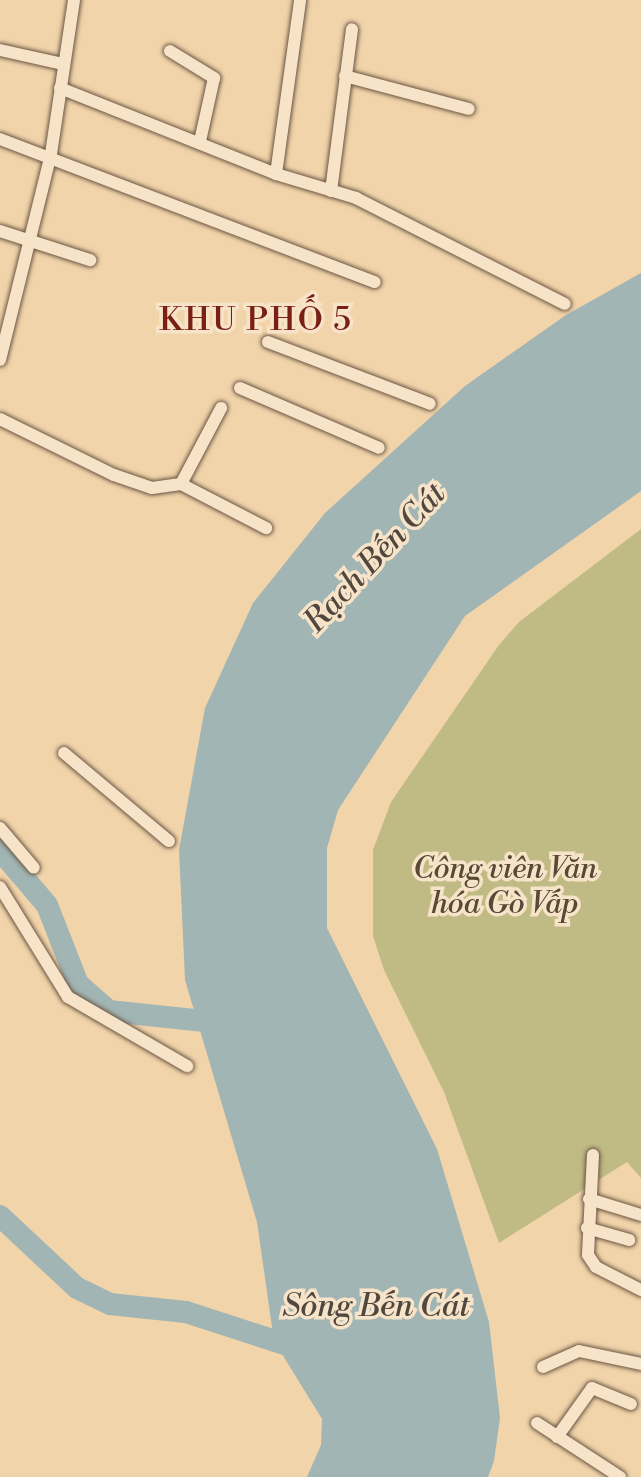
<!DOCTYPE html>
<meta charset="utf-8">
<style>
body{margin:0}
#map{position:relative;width:641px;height:1477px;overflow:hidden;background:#f2d4aa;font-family:"Libre Bodoni",serif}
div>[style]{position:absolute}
.green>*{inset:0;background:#c0bb85}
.water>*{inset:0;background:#a0b5b4}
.river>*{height:22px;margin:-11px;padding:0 11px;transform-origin:11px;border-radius:11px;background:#a0b5b4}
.roads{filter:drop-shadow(0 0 2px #6a5744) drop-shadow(0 0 2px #6a5744)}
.minor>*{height:12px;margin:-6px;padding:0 6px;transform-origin:6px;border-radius:6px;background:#f7e3c8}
span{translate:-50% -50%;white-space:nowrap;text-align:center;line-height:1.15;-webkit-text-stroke:7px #f7e3c8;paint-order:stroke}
.park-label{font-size:30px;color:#564936;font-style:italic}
.neighbourhood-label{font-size:32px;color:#7a1f14;letter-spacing:2px}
.water-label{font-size:32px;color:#50483f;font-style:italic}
</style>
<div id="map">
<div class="green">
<div style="clip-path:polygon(641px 529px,641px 1178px,627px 1162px,499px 1243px,444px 1092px,384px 970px,373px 936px,373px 850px,391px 802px,499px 645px,519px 622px)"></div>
</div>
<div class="water">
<div style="clip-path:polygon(641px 273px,641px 491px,465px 616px,338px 810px,327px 848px,327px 928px,437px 1149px,489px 1322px,500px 1418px,494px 1461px,488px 1477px,307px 1477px,321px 1445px,322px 1419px,274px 1341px,257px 1222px,185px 980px,179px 850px,205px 708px,253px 603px,325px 513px,465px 386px,566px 315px)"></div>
</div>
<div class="river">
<div style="left:0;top:850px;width:72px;rotate:49.5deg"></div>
<div style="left:47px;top:905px;width:85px;rotate:68.6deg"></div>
<div style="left:78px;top:984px;width:41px;rotate:41.1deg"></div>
<div style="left:109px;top:1011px;width:116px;rotate:6deg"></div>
<div style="left:0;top:1216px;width:105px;rotate:43.1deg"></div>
<div style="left:77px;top:1288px;width:37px;rotate:26deg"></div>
<div style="left:110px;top:1304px;width:76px;rotate:6deg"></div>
<div style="left:186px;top:1312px;width:120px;rotate:18deg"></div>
</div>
<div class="roads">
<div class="minor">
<div style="left:0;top:50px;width:65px;rotate:12.5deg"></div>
<div style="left:170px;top:51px;width:52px;rotate:31.5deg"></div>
<div style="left:214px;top:78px;width:65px;rotate:102.5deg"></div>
<div style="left:345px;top:76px;width:128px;rotate:14.9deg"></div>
<div style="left:60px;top:88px;width:232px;rotate:21.7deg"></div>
<div style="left:276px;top:174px;width:84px;rotate:16.7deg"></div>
<div style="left:356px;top:198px;width:234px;rotate:26.9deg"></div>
<div style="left:0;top:139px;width:401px;rotate:20.9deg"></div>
<div style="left:276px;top:174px;width:176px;rotate:-82.1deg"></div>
<div style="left:331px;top:191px;width:163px;rotate:-82.6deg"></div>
<div style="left:0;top:231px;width:95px;rotate:17.9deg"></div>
<div style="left:268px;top:342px;width:173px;rotate:20.9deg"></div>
<div style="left:0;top:360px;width:212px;rotate:-76.1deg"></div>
<div style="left:51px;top:154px;width:156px;rotate:-81.5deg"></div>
<div style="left:240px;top:388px;width:151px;rotate:23.3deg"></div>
<div style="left:0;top:419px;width:127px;rotate:26.2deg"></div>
<div style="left:114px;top:475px;width:40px;rotate:18.9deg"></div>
<div style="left:152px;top:488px;width:29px;rotate:-8deg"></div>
<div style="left:181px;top:484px;width:96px;rotate:27.4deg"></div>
<div style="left:181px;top:484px;width:86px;rotate:-62.2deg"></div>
<div style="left:64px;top:753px;width:137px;rotate:40deg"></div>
<div style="left:0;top:828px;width:52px;rotate:49.6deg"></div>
<div style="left:0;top:887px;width:129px;rotate:58.3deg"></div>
<div style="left:68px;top:997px;width:138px;rotate:30.1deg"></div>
<div style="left:593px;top:1155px;width:100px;rotate:92.9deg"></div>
<div style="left:588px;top:1255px;width:14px;rotate:56deg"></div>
<div style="left:596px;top:1267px;width:51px;rotate:27.1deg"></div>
<div style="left:589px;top:1199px;width:54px;rotate:17.1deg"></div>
<div style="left:587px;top:1228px;width:44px;rotate:15.9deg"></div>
<div style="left:543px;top:1367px;width:39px;rotate:-24deg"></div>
<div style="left:579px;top:1351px;width:63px;rotate:11.8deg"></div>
<div style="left:537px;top:1423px;width:99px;rotate:33deg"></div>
<div style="left:557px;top:1437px;width:60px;rotate:-54.5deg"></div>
<div style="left:592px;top:1388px;width:42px;rotate:22.3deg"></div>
</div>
</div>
<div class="park-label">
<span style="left:505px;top:886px">Công viên Văn<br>hóa Gò Vấp</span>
</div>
<div class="neighbourhood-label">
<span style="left:256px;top:320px">KHU PHỐ 5</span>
</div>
<div class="water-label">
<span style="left:375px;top:558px;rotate:-47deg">Rạch Bến Cát</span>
<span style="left:376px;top:1306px">Sông Bến Cát</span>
</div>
</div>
